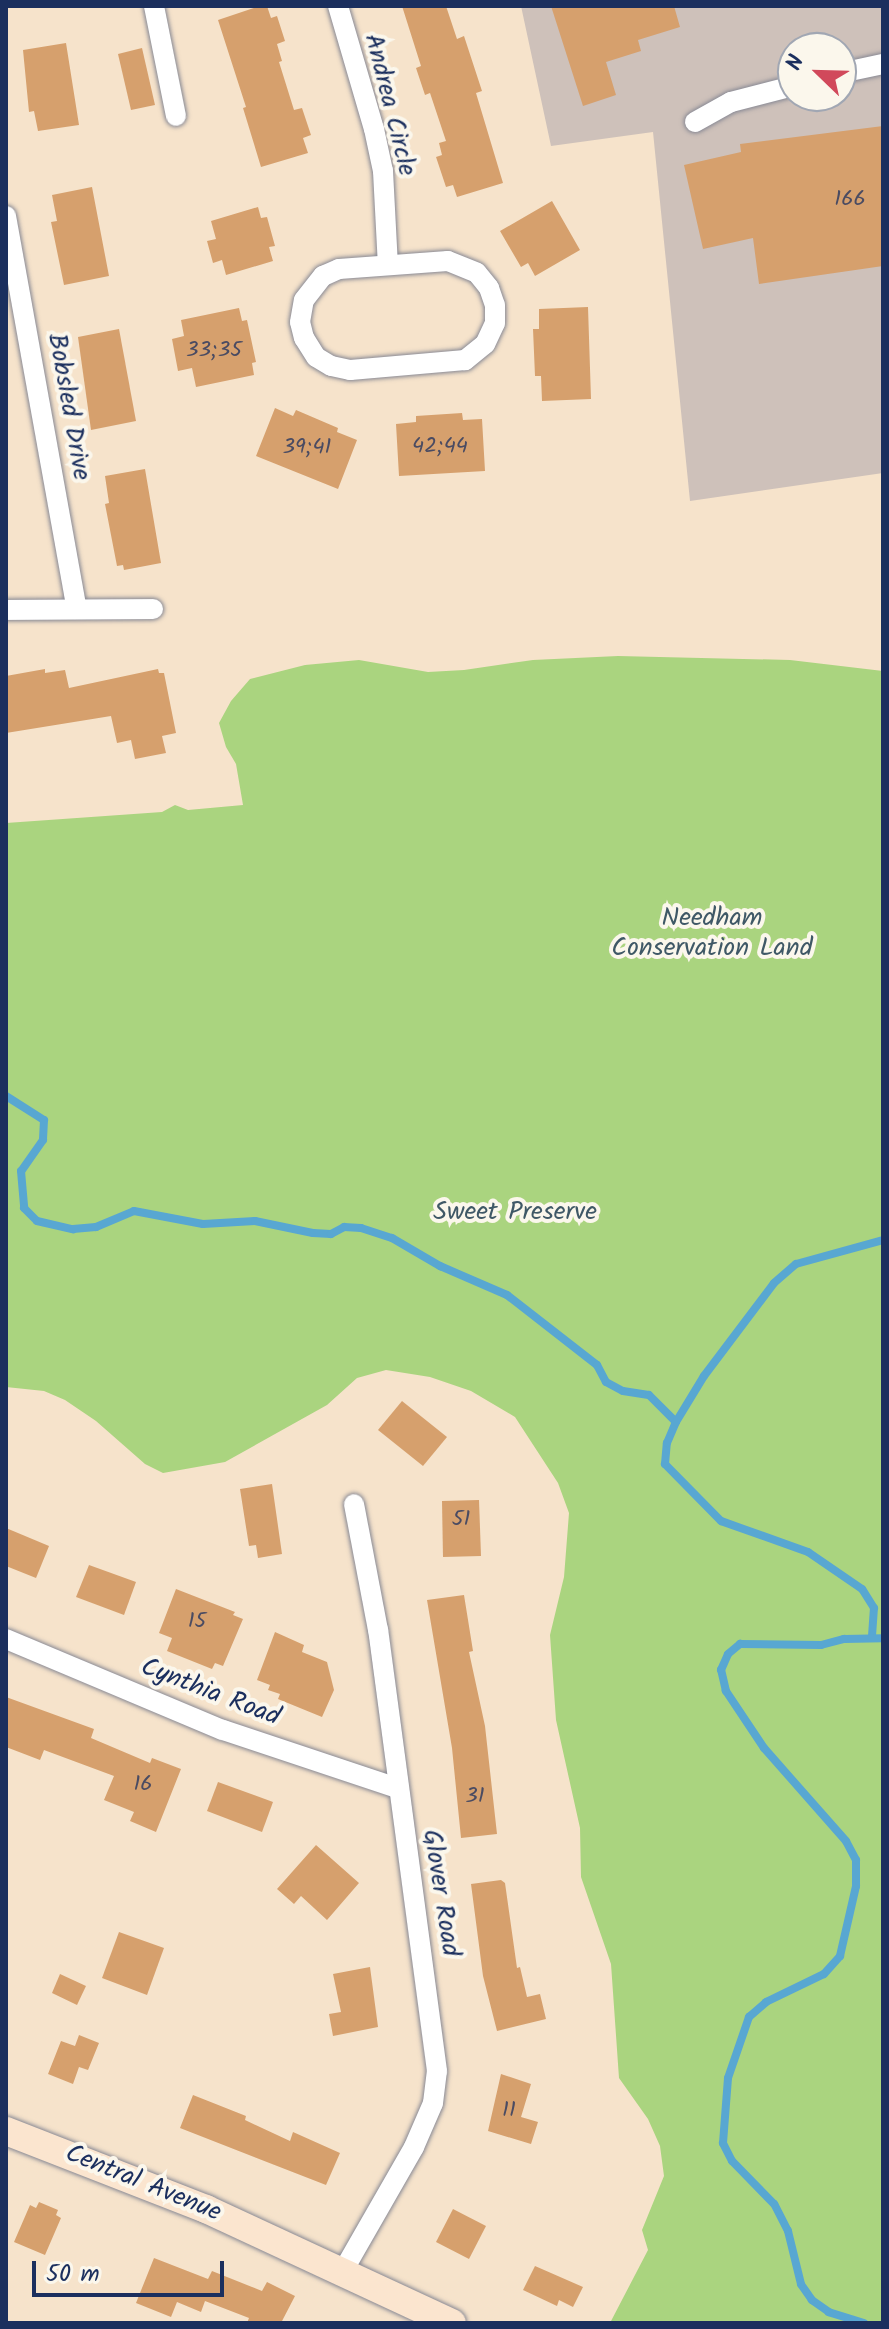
<!DOCTYPE html>
<style>
body{margin:0}
#map{position:relative;width:889px;height:2329px;overflow:hidden;background:#f6e3cb;font-family:Kalam,sans-serif}
div>[style]{position:absolute}
.industrial>*{inset:0;background:#cec1ba}
.green>*{inset:0;background:#aad47f}
.stream>*{height:8px;margin:-4px;padding:0 4px;transform-origin:4px;border-radius:4px;background:#58a7d2}
.building>*{inset:0;background:#d6a06d}
.roads{filter:drop-shadow(0 0 2px #888994) drop-shadow(0 0 2px #888994)}
.minor>*{height:20px;margin:-10px;padding:0 10px;transform-origin:10px;border-radius:10px;background:#fff}
.secondary>*{height:28px;margin:-14px;padding:0 14px;transform-origin:14px;border-radius:14px;background:#fbe5cf}
span{translate:-50% -50%;white-space:nowrap;text-align:center;line-height:1.15;-webkit-text-stroke:8px #fbf7ec;paint-order:stroke}
.number-label{font-size:22px;color:#4a4b62}
.number-label span{-webkit-text-stroke-width:0}
.street-label{font-size:26px;color:#1b2f5e}
.park-label{font-size:26px;color:#3f5866}
.frame{position:absolute;inset:0;border:8px solid #1b2f5e;pointer-events:none}
.north{position:absolute;left:777px;top:32px;width:80px;height:80px;box-sizing:border-box;background:#fbf7ec;border:2px solid #a1a7b3;border-radius:50%;rotate:293deg;font-size:22px;font-weight:700;line-height:32px;text-align:center;color:#1b2f5e}
.north::after{content:'';display:block;margin:auto;width:28px;height:36px;background:#d1495b;clip-path:polygon(50% 0,100% 100%,50% 72%,0 100%)}
.scale{position:absolute;left:32px;top:2261px;width:192px;height:36px;box-sizing:border-box;border:4px solid #1b2f5e;border-top:0;padding-left:10px;font-size:24px;line-height:28px;white-space:nowrap;color:#1b2f5e;-webkit-text-stroke:6px #fbf7ec;paint-order:stroke}
</style>
<div id="map">
<div class="industrial">
<div style="clip-path:polygon(evenodd,521px 6px,883px 6px,883px 473px,690px 501px,653px 132px,551px 146px,521px 6px,793px 48px,841px 48px,841px 96px,793px 96px,793px 48px)"></div>
</div>
<div class="green">
<div style="clip-path:polygon(618px 656px,790px 660px,883px 671px,883px 2323px,610px 2323px,648px 2250px,642px 2230px,664px 2176px,660px 2146px,648px 2119px,619px 2078px,611px 1964px,581px 1877px,580px 1828px,556px 1720px,550px 1635px,564px 1577px,569px 1513px,558px 1483px,515px 1417px,471px 1391px,430px 1377px,386px 1370px,357px 1378px,327px 1405px,225px 1462px,163px 1473px,145px 1464px,96px 1421px,65px 1400px,44px 1391px,6px 1387px,6px 823px,162px 812px,175px 805px,188px 810px,243px 805px,236px 764px,226px 747px,219px 723px,231px 701px,250px 679px,305px 665px,359px 660px,428px 672px,464px 670px,533px 660px)"></div>
</div>
<div class="stream">
<div style="left:6px;top:1096px;width:45px;rotate:32.3deg"></div>
<div style="left:44px;top:1120px;width:20px;rotate:93deg"></div>
<div style="left:43px;top:1140px;width:38px;rotate:125deg"></div>
<div style="left:21px;top:1171px;width:37px;rotate:85deg"></div>
<div style="left:24px;top:1208px;width:18px;rotate:45deg"></div>
<div style="left:37px;top:1221px;width:37px;rotate:13deg"></div>
<div style="left:73px;top:1229px;width:23px;rotate:-5deg"></div>
<div style="left:96px;top:1227px;width:41px;rotate:-22.8deg"></div>
<div style="left:134px;top:1211px;width:70px;rotate:10.7deg"></div>
<div style="left:203px;top:1224px;width:52px;rotate:-3.3deg"></div>
<div style="left:255px;top:1221px;width:59px;rotate:11.7deg"></div>
<div style="left:313px;top:1233px;width:18px;rotate:3deg"></div>
<div style="left:331px;top:1234px;width:15px;rotate:-28deg"></div>
<div style="left:344px;top:1227px;width:17px;rotate:3deg"></div>
<div style="left:361px;top:1228px;width:33px;rotate:18deg"></div>
<div style="left:392px;top:1238px;width:56px;rotate:30.3deg"></div>
<div style="left:440px;top:1266px;width:73px;rotate:23.4deg"></div>
<div style="left:507px;top:1295px;width:114px;rotate:37.9deg"></div>
<div style="left:597px;top:1365px;width:19px;rotate:62deg"></div>
<div style="left:606px;top:1382px;width:19px;rotate:28deg"></div>
<div style="left:623px;top:1391px;width:26px;rotate:9deg"></div>
<div style="left:649px;top:1395px;width:38px;rotate:45deg"></div>
<div style="left:872px;top:1636px;width:28px;rotate:-86deg"></div>
<div style="left:874px;top:1608px;width:22px;rotate:-122deg"></div>
<div style="left:862px;top:1589px;width:65px;rotate:-145.6deg"></div>
<div style="left:808px;top:1552px;width:92px;rotate:-160.4deg"></div>
<div style="left:721px;top:1521px;width:80px;rotate:-134.5deg"></div>
<div style="left:665px;top:1464px;width:21px;rotate:-85deg"></div>
<div style="left:667px;top:1443px;width:23px;rotate:-67deg"></div>
<div style="left:676px;top:1422px;width:54px;rotate:-58.7deg"></div>
<div style="left:704px;top:1376px;width:116px;rotate:-53deg"></div>
<div style="left:774px;top:1283px;width:29px;rotate:-41deg"></div>
<div style="left:796px;top:1264px;width:90px;rotate:-15.4deg"></div>
<div style="left:864px;top:2323px;width:37px;rotate:-163deg"></div>
<div style="left:829px;top:2312px;width:21px;rotate:-145deg"></div>
<div style="left:812px;top:2300px;width:19px;rotate:-125deg"></div>
<div style="left:801px;top:2284px;width:55px;rotate:-103.8deg"></div>
<div style="left:788px;top:2231px;width:30px;rotate:-117deg"></div>
<div style="left:774px;top:2204px;width:60px;rotate:-134.3deg"></div>
<div style="left:732px;top:2161px;width:20px;rotate:-117deg"></div>
<div style="left:723px;top:2143px;width:65px;rotate:-85.6deg"></div>
<div style="left:728px;top:2078px;width:65px;rotate:-71deg"></div>
<div style="left:749px;top:2017px;width:23px;rotate:-41deg"></div>
<div style="left:766px;top:2002px;width:64px;rotate:-25.8deg"></div>
<div style="left:824px;top:1974px;width:24px;rotate:-48deg"></div>
<div style="left:840px;top:1956px;width:72px;rotate:-77.1deg"></div>
<div style="left:856px;top:1886px;width:26px;rotate:-90deg"></div>
<div style="left:856px;top:1860px;width:21px;rotate:-118deg"></div>
<div style="left:846px;top:1841px;width:124px;rotate:-131.4deg"></div>
<div style="left:764px;top:1748px;width:69px;rotate:-123.7deg"></div>
<div style="left:726px;top:1691px;width:22px;rotate:-103deg"></div>
<div style="left:721px;top:1670px;width:17px;rotate:-66deg"></div>
<div style="left:728px;top:1654px;width:16px;rotate:-40deg"></div>
<div style="left:740px;top:1644px;width:81px;rotate:0.7deg"></div>
<div style="left:821px;top:1645px;width:24px;rotate:-15deg"></div>
<div style="left:844px;top:1639px;width:39px;rotate:-1deg"></div>
</div>
<div class="building">
<div style="clip-path:polygon(260px 6px,267px 6px,271px 18px,277px 16px,285px 41px,277px 44px,282px 61px,279px 62px,294px 110px,302px 108px,311px 135px,303px 138px,308px 153px,261px 167px,243px 108px,246px 107px,218px 20px)"></div>
<div style="clip-path:polygon(402px 6px,446px 6px,457px 39px,464px 36px,482px 91px,476px 93px,503px 183px,457px 197px,453px 185px,446px 187px,436px 157px,442px 155px,439px 143px,446px 141px,430px 93px,425px 95px,416px 68px,421px 66px)"></div>
<div style="clip-path:polygon(551px 6px,674px 6px,680px 27px,638px 40px,641px 51px,606px 62px,616px 95px,583px 106px)"></div>
<div style="clip-path:polygon(66px 43px,79px 125px,38px 131px,34px 111px,29px 112px,23px 50px)"></div>
<div style="clip-path:polygon(142px 48px,155px 105px,131px 110px,118px 54px)"></div>
<div style="clip-path:polygon(883px 126px,883px 266px,759px 284px,753px 238px,703px 249px,684px 165px,741px 152px,740px 144px)"></div>
<div style="clip-path:polygon(92px 187px,109px 276px,64px 285px,51px 222px,57px 221px,52px 195px)"></div>
<div style="clip-path:polygon(552px 201px,580px 250px,535px 276px,528px 263px,521px 267px,500px 231px)"></div>
<div style="clip-path:polygon(258px 207px,261px 218px,267px 217px,275px 246px,269px 247px,273px 261px,226px 275px,222px 260px,213px 263px,207px 241px,216px 239px,211px 221px)"></div>
<div style="clip-path:polygon(588px 307px,591px 399px,542px 401px,541px 376px,535px 376px,533px 329px,539px 329px,539px 309px)"></div>
<div style="clip-path:polygon(239px 308px,242px 321px,247px 320px,256px 362px,252px 363px,254px 375px,196px 387px,192px 368px,178px 371px,172px 339px,184px 336px,181px 320px)"></div>
<div style="clip-path:polygon(119px 329px,136px 421px,91px 430px,78px 337px)"></div>
<div style="clip-path:polygon(275px 408px,293px 416px,296px 410px,338px 428px,337px 432px,357px 440px,338px 489px,256px 456px)"></div>
<div style="clip-path:polygon(462px 413px,463px 420px,482px 419px,485px 471px,399px 476px,396px 424px,416px 422px,416px 416px)"></div>
<div style="clip-path:polygon(145px 469px,161px 563px,124px 570px,123px 565px,117px 566px,105px 504px,109px 503px,105px 476px)"></div>
<div style="clip-path:polygon(45px 669px,45px 673px,65px 670px,69px 688px,158px 669px,159px 673px,164px 673px,176px 733px,162px 736px,166px 753px,135px 759px,131px 740px,117px 743px,111px 716px,6px 733px,6px 676px)"></div>
<div style="clip-path:polygon(402px 1401px,447px 1437px,423px 1466px,378px 1430px)"></div>
<div style="clip-path:polygon(272px 1484px,282px 1554px,258px 1558px,256px 1545px,249px 1546px,240px 1489px)"></div>
<div style="clip-path:polygon(479px 1500px,481px 1556px,443px 1557px,442px 1501px)"></div>
<div style="clip-path:polygon(6px 1528px,49px 1546px,36px 1578px,6px 1566px)"></div>
<div style="clip-path:polygon(89px 1565px,136px 1582px,124px 1615px,76px 1597px)"></div>
<div style="clip-path:polygon(176px 1589px,235px 1612px,233px 1615px,243px 1619px,223px 1666px,215px 1663px,212px 1669px,167px 1651px,172px 1638px,159px 1633px)"></div>
<div style="clip-path:polygon(464px 1595px,473px 1651px,469px 1652px,485px 1726px,497px 1834px,461px 1838px,452px 1748px,427px 1600px)"></div>
<div style="clip-path:polygon(275px 1632px,304px 1645px,302px 1652px,327px 1662px,334px 1690px,322px 1717px,278px 1699px,280px 1694px,268px 1690px,270px 1685px,257px 1680px)"></div>
<div style="clip-path:polygon(6px 1697px,94px 1729px,91px 1738px,150px 1763px,152px 1758px,181px 1769px,156px 1832px,130px 1821px,134px 1812px,104px 1800px,114px 1776px,44px 1750px,40px 1760px,6px 1747px)"></div>
<div style="clip-path:polygon(218px 1782px,273px 1802px,262px 1832px,207px 1811px)"></div>
<div style="clip-path:polygon(316px 1845px,359px 1883px,327px 1920px,301px 1896px,294px 1904px,277px 1889px)"></div>
<div style="clip-path:polygon(501px 1880px,505px 1883px,517px 1968px,520px 1967px,527px 1997px,540px 1994px,546px 2019px,497px 2031px,483px 1976px,471px 1884px)"></div>
<div style="clip-path:polygon(119px 1932px,164px 1948px,147px 1995px,102px 1978px)"></div>
<div style="clip-path:polygon(370px 1967px,378px 2027px,333px 2036px,329px 2014px,341px 2012px,333px 1974px)"></div>
<div style="clip-path:polygon(60px 1974px,86px 1986px,77px 2005px,52px 1993px)"></div>
<div style="clip-path:polygon(79px 2035px,99px 2043px,88px 2070px,79px 2067px,73px 2084px,48px 2074px,61px 2041px,75px 2046px)"></div>
<div style="clip-path:polygon(501px 2074px,531px 2084px,521px 2117px,538px 2122px,531px 2144px,488px 2131px)"></div>
<div style="clip-path:polygon(193px 2095px,246px 2116px,245px 2120px,290px 2141px,293px 2132px,340px 2153px,326px 2185px,180px 2128px)"></div>
<div style="clip-path:polygon(39px 2202px,58px 2210px,56px 2215px,61px 2218px,45px 2255px,14px 2242px,30px 2205px,36px 2208px)"></div>
<div style="clip-path:polygon(453px 2209px,486px 2226px,469px 2259px,436px 2242px)"></div>
<div style="clip-path:polygon(154px 2258px,208px 2279px,212px 2271px,262px 2291px,267px 2282px,295px 2296px,281px 2323px,247px 2323px,249px 2318px,205px 2301px,201px 2312px,177px 2302px,171px 2317px,136px 2303px)"></div>
<div style="clip-path:polygon(535px 2266px,583px 2287px,573px 2307px,559px 2300px,557px 2306px,523px 2290px)"></div>
</div>
<div class="roads">
<div class="minor">
<div style="left:154px;top:6px;width:112px;rotate:78.7deg"></div>
<div style="left:338px;top:6px;width:128px;rotate:73.7deg"></div>
<div style="left:374px;top:129px;width:43px;rotate:77.9deg"></div>
<div style="left:383px;top:171px;width:94px;rotate:87deg"></div>
<div style="left:841px;top:73px;width:43px;rotate:-12.1deg"></div>
<div style="left:695px;top:122px;width:41px;rotate:-29.1deg"></div>
<div style="left:731px;top:102px;width:64px;rotate:-14.5deg"></div>
<div style="left:6px;top:216px;width:399px;rotate:79.8deg"></div>
<div style="left:448px;top:261px;width:31px;rotate:22deg"></div>
<div style="left:477px;top:273px;width:19px;rotate:51deg"></div>
<div style="left:489px;top:288px;width:18px;rotate:71deg"></div>
<div style="left:495px;top:305px;width:18px;rotate:90deg"></div>
<div style="left:495px;top:323px;width:23px;rotate:115deg"></div>
<div style="left:485px;top:344px;width:26px;rotate:141deg"></div>
<div style="left:465px;top:360px;width:115px;rotate:175deg"></div>
<div style="left:350px;top:370px;width:19px;rotate:-168deg"></div>
<div style="left:331px;top:366px;width:17px;rotate:-149deg"></div>
<div style="left:316px;top:357px;width:22px;rotate:-122deg"></div>
<div style="left:304px;top:338px;width:16px;rotate:-104deg"></div>
<div style="left:300px;top:322px;width:22px;rotate:-80deg"></div>
<div style="left:304px;top:300px;width:31px;rotate:-52deg"></div>
<div style="left:323px;top:276px;width:17px;rotate:-24deg"></div>
<div style="left:339px;top:269px;width:109px;rotate:-4.2deg"></div>
<div style="left:6px;top:610px;width:147px;rotate:-0.4deg"></div>
<div style="left:6px;top:1639px;width:235px;rotate:22.8deg"></div>
<div style="left:223px;top:1730px;width:183px;rotate:18.4deg"></div>
<div style="left:343px;top:2271px;width:143px;rotate:-60.2deg"></div>
<div style="left:414px;top:2147px;width:48px;rotate:-66.6deg"></div>
<div style="left:433px;top:2103px;width:32px;rotate:-83deg"></div>
<div style="left:437px;top:2071px;width:445px;rotate:-97.6deg"></div>
<div style="left:378px;top:1630px;width:128px;rotate:-100.8deg"></div>
</div>
<div class="secondary">
<div style="left:6px;top:2131px;width:215px;rotate:21.3deg"></div>
<div style="left:206px;top:2209px;width:271px;rotate:24.9deg"></div>
</div>
</div>
<div class="number-label">
<span style="left:850px;top:200px">166</span>
<span style="left:214px;top:351px">33;35</span>
<span style="left:440px;top:447px">42;44</span>
<span style="left:307px;top:448px">39;41</span>
<span style="left:461px;top:1520px">51</span>
<span style="left:197px;top:1622px">15</span>
<span style="left:143px;top:1785px">16</span>
<span style="left:475px;top:1797px">31</span>
<span style="left:509px;top:2111px">11</span>
</div>
<div class="street-label">
<span style="left:389px;top:105px;rotate:76deg">Andrea Circle</span>
<span style="left:68px;top:407px;rotate:80deg">Bobsled Drive</span>
<span style="left:210px;top:1693px;rotate:21deg">Cynthia Road</span>
<span style="left:440px;top:1893px;rotate:81deg">Glover Road</span>
<span style="left:143px;top:2184px;rotate:22deg">Central Avenue</span>
</div>
<div class="park-label">
<span style="left:712px;top:934px">Needham<br>Conservation Land</span>
<span style="left:515px;top:1213px">Sweet Preserve</span>
</div>
<div class="frame"></div>
<div class="north">N</div>
<div class="scale">50 m</div>
</div>
